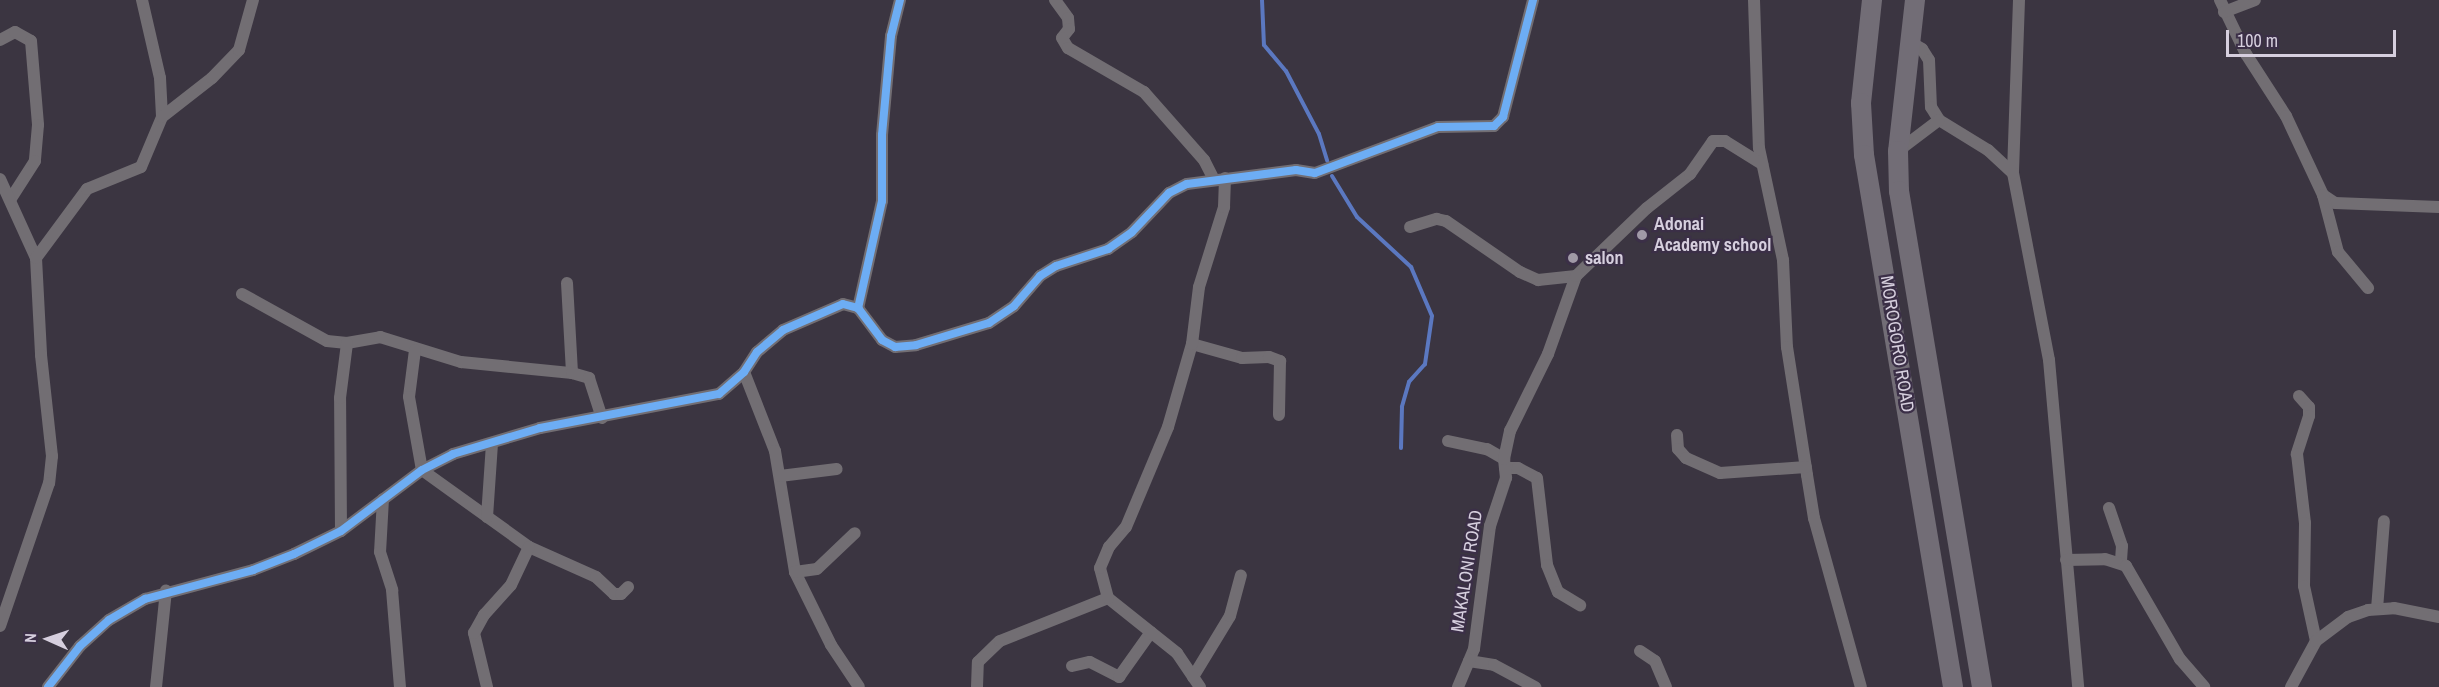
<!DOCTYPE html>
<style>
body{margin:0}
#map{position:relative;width:2439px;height:687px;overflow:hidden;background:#3b3541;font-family:"Archivo Narrow",sans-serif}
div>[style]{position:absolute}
.stream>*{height:4px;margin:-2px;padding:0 2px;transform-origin:2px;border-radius:2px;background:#5b78c0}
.minor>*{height:12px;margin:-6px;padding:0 6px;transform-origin:6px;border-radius:6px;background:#726e73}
.trunk>*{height:20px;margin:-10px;padding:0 10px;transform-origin:10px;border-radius:10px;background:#726d76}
.cycleway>*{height:8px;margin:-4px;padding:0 4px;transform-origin:4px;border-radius:4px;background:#6dadf4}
.dots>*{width:16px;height:16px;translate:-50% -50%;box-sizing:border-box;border:3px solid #3b2f47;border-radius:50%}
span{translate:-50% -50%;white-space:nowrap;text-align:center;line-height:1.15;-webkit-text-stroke:4.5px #3b2f47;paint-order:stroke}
.poi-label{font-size:18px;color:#d6cfde;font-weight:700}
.left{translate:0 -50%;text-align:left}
.street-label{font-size:18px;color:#d6cfde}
.north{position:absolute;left:18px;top:609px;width:60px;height:60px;-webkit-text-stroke:4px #3b2f47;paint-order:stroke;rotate:273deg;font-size:16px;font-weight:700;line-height:24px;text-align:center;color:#d6cfde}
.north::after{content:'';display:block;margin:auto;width:21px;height:27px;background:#d6cfde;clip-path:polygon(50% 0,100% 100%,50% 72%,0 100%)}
.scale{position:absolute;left:2226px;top:30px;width:170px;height:27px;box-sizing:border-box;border:3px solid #d6cfde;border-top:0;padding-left:8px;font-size:18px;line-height:21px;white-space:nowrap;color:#d6cfde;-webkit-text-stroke:4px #3b2f47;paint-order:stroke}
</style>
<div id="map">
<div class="stream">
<div style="left:1262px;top:0;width:45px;rotate:87.5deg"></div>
<div style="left:1264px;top:45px;width:34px;rotate:50deg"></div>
<div style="left:1286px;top:71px;width:71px;rotate:62.4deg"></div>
<div style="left:1319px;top:134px;width:28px;rotate:73deg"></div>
<div style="left:1332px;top:176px;width:48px;rotate:58.6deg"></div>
<div style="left:1357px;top:217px;width:74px;rotate:42.8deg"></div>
<div style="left:1411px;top:267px;width:53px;rotate:66.8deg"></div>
<div style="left:1432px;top:316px;width:49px;rotate:98.3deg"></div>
<div style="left:1425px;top:364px;width:24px;rotate:132deg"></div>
<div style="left:1409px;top:382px;width:26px;rotate:106deg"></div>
<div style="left:1402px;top:407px;width:41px;rotate:91.4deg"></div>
</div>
<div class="minor">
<div style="left:142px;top:0;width:80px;rotate:77deg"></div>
<div style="left:160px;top:78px;width:39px;rotate:87deg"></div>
<div style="left:900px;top:0;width:37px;rotate:104deg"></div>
<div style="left:891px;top:36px;width:99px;rotate:95.2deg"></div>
<div style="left:882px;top:135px;width:66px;rotate:90deg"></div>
<div style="left:882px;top:201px;width:110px;rotate:102.6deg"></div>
<div style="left:858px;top:308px;width:40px;rotate:53deg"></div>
<div style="left:882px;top:340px;width:15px;rotate:28deg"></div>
<div style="left:895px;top:347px;width:21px;rotate:-5deg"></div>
<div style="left:916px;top:345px;width:76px;rotate:-16.8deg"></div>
<div style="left:989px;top:323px;width:30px;rotate:-34deg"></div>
<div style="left:1014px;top:306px;width:40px;rotate:-49deg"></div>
<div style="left:1040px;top:276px;width:19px;rotate:-32deg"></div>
<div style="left:1056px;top:266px;width:55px;rotate:-18.1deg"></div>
<div style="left:1108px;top:249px;width:29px;rotate:-35deg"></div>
<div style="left:1132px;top:232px;width:54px;rotate:-46.5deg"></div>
<div style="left:1169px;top:193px;width:20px;rotate:-27deg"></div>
<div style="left:1187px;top:184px;width:110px;rotate:-7.3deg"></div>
<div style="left:1296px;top:170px;width:19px;rotate:9deg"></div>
<div style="left:1315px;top:173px;width:131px;rotate:-20.5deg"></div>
<div style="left:1438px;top:127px;width:56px;rotate:-1deg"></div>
<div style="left:1494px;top:126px;width:13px;rotate:-45deg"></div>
<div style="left:1503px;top:117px;width:121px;rotate:-75.6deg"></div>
<div style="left:1055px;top:0;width:22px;rotate:54deg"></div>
<div style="left:1068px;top:18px;width:11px;rotate:85deg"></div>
<div style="left:1069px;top:29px;width:11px;rotate:128deg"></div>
<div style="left:1062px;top:38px;width:12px;rotate:59deg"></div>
<div style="left:1068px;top:48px;width:88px;rotate:30.1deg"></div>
<div style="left:1144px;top:92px;width:91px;rotate:48.6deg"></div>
<div style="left:1204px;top:160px;width:22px;rotate:63deg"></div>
<div style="left:1754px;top:0;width:148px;rotate:88.1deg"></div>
<div style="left:1759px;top:148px;width:115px;rotate:77.9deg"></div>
<div style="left:1783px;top:260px;width:87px;rotate:87.4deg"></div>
<div style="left:1787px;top:347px;width:130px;rotate:81.1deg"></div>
<div style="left:1807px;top:475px;width:44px;rotate:80.8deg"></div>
<div style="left:1814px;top:518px;width:175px;rotate:74.5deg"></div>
<div style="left:2019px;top:0;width:173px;rotate:92deg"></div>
<div style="left:2013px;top:173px;width:190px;rotate:79.1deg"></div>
<div style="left:2049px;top:360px;width:328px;rotate:84.9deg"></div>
<div style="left:2220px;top:0;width:60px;rotate:64.3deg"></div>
<div style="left:2246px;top:54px;width:74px;rotate:57.2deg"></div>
<div style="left:2286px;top:116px;width:87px;rotate:64.9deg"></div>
<div style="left:2323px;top:195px;width:14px;rotate:34deg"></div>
<div style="left:2335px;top:203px;width:104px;rotate:2.2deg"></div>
<div style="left:2224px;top:12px;width:33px;rotate:-21deg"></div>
<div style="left:0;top:40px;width:17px;rotate:-28deg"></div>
<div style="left:15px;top:32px;width:18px;rotate:29deg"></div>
<div style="left:31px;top:41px;width:84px;rotate:85.2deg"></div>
<div style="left:38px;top:125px;width:36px;rotate:95deg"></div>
<div style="left:35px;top:161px;width:46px;rotate:122.7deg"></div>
<div style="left:1910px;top:42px;width:14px;rotate:30deg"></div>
<div style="left:1922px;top:49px;width:13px;rotate:58deg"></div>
<div style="left:1929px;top:60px;width:47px;rotate:87.6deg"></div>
<div style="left:1931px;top:107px;width:15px;rotate:58deg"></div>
<div style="left:1939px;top:120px;width:57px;rotate:31.5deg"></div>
<div style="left:1988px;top:150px;width:34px;rotate:43deg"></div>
<div style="left:1898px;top:151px;width:51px;rotate:-37.1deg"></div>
<div style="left:0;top:179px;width:87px;rotate:65.5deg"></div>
<div style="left:36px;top:258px;width:97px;rotate:87deg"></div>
<div style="left:41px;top:355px;width:102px;rotate:83.8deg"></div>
<div style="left:52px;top:456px;width:27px;rotate:96deg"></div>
<div style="left:49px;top:483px;width:151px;rotate:108.9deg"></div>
<div style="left:2323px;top:195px;width:59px;rotate:75.3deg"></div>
<div style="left:2338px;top:252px;width:47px;rotate:50.2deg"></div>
<div style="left:1410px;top:227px;width:28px;rotate:-17deg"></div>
<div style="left:1437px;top:219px;width:9px;rotate:13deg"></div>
<div style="left:1446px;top:221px;width:90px;rotate:34.6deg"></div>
<div style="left:1520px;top:272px;width:20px;rotate:24deg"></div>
<div style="left:1538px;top:280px;width:38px;rotate:-6deg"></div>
<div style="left:36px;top:258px;width:86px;rotate:-53.5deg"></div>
<div style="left:87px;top:189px;width:58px;rotate:-22.2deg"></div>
<div style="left:141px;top:167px;width:54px;rotate:-67.2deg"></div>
<div style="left:162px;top:117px;width:63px;rotate:-38deg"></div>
<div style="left:212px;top:78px;width:39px;rotate:-46deg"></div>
<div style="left:239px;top:50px;width:52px;rotate:-74.4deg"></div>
<div style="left:567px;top:283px;width:90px;rotate:86.8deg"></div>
<div style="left:242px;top:294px;width:97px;rotate:28.9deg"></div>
<div style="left:327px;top:341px;width:20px;rotate:6deg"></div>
<div style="left:347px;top:343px;width:34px;rotate:-10deg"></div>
<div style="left:380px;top:337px;width:85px;rotate:17.2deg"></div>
<div style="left:461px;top:362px;width:112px;rotate:5.7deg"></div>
<div style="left:572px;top:373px;width:18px;rotate:16deg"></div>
<div style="left:589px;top:378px;width:42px;rotate:72deg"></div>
<div style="left:1192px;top:344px;width:52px;rotate:15.6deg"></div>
<div style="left:1242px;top:358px;width:27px;rotate:-2deg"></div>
<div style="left:1269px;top:357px;width:12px;rotate:20deg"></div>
<div style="left:1280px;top:361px;width:54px;rotate:91.1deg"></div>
<div style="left:415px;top:350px;width:47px;rotate:97.3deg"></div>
<div style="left:409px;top:397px;width:74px;rotate:79.9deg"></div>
<div style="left:422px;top:470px;width:132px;rotate:35.7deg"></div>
<div style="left:529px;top:547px;width:73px;rotate:24.1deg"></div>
<div style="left:596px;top:577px;width:25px;rotate:43deg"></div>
<div style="left:614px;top:594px;width:7px"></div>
<div style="left:621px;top:594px;width:10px;rotate:-45deg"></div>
<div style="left:744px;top:372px;width:85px;rotate:68.6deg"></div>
<div style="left:775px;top:451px;width:123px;rotate:80.6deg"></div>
<div style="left:795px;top:572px;width:81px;rotate:63.7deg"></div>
<div style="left:831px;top:645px;width:50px;rotate:56.3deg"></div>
<div style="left:2299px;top:396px;width:15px;rotate:48deg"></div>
<div style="left:2309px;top:407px;width:9px;rotate:90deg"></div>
<div style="left:2309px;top:416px;width:40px;rotate:108deg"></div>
<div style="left:2297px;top:454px;width:69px;rotate:83.4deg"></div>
<div style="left:2305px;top:523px;width:63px;rotate:90.9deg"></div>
<div style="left:2304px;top:586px;width:56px;rotate:77.7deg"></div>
<div style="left:1677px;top:435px;width:14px;rotate:86deg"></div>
<div style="left:1678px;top:449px;width:12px;rotate:48deg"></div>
<div style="left:1686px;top:458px;width:37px;rotate:24deg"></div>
<div style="left:1720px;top:473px;width:86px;rotate:-4deg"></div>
<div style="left:1448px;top:441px;width:40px;rotate:12deg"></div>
<div style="left:1487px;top:449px;width:20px;rotate:30deg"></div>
<div style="left:1505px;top:468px;width:13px"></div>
<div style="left:1518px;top:468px;width:21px;rotate:28deg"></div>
<div style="left:1537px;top:478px;width:88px;rotate:83.4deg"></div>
<div style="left:1547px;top:565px;width:29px;rotate:68deg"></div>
<div style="left:1558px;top:592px;width:26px;rotate:31deg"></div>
<div style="left:780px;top:476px;width:57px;rotate:-7deg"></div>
<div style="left:383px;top:499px;width:53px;rotate:93.2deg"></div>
<div style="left:380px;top:552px;width:40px;rotate:72deg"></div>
<div style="left:392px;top:590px;width:97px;rotate:85.3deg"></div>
<div style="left:2109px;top:508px;width:40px;rotate:71.1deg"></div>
<div style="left:2122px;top:546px;width:15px;rotate:94deg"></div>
<div style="left:487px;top:517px;width:74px;rotate:-86.1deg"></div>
<div style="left:341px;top:531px;width:133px;rotate:-90.4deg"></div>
<div style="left:340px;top:398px;width:55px;rotate:-82.7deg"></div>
<div style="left:2066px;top:560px;width:39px;rotate:-1deg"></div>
<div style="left:2105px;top:559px;width:22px;rotate:18deg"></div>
<div style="left:2126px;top:566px;width:108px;rotate:59.9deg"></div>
<div style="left:2180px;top:659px;width:37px;rotate:49deg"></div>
<div style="left:795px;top:572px;width:22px;rotate:-8deg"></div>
<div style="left:817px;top:569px;width:52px;rotate:-43.5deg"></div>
<div style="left:2377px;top:609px;width:88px;rotate:-85.5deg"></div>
<div style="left:1640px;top:651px;width:18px;rotate:34deg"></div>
<div style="left:1655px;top:661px;width:28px;rotate:67deg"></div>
<div style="left:1469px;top:661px;width:25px;rotate:9deg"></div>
<div style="left:1494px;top:665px;width:47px;rotate:28.2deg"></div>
<div style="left:1072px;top:666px;width:18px;rotate:-13deg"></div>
<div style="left:1090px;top:662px;width:33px;rotate:27deg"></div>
<div style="left:1119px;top:677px;width:55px;rotate:-54.6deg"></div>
<div style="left:1193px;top:677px;width:71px;rotate:-58.8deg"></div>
<div style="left:1230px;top:616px;width:42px;rotate:-75deg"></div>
<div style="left:48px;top:687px;width:52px;rotate:-52deg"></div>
<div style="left:80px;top:646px;width:39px;rotate:-42deg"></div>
<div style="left:109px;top:620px;width:42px;rotate:-30.3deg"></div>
<div style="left:145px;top:599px;width:112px;rotate:-15deg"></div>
<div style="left:253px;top:570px;width:44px;rotate:-21.3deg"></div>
<div style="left:294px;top:554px;width:52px;rotate:-26.1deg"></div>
<div style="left:341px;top:531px;width:101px;rotate:-37deg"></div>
<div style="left:422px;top:470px;width:35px;rotate:-27deg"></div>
<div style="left:453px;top:454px;width:91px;rotate:-16.6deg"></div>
<div style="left:540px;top:428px;width:182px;rotate:-10.8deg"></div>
<div style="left:719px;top:394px;width:33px;rotate:-41deg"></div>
<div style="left:744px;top:372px;width:24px;rotate:-57deg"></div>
<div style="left:757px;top:352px;width:34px;rotate:-40deg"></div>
<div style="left:783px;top:330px;width:65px;rotate:-23.4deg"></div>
<div style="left:843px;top:304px;width:16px;rotate:15deg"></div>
<div style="left:156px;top:687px;width:97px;rotate:-84.1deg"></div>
<div style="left:487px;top:687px;width:56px;rotate:-103.5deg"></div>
<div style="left:474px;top:633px;width:21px;rotate:-61deg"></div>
<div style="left:484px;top:615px;width:40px;rotate:-48deg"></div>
<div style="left:511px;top:585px;width:42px;rotate:-64.7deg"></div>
<div style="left:977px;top:687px;width:25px;rotate:-88deg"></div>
<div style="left:978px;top:662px;width:30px;rotate:-44deg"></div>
<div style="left:1000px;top:641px;width:116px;rotate:-21.7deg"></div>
<div style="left:1200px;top:687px;width:41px;rotate:-124.1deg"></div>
<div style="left:1177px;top:653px;width:88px;rotate:-141.4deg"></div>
<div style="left:1108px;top:598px;width:31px;rotate:-105deg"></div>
<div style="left:1100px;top:568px;width:23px;rotate:-67deg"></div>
<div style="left:1109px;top:547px;width:26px;rotate:-50deg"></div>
<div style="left:1126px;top:527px;width:108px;rotate:-67.2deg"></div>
<div style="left:1168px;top:427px;width:86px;rotate:-73.9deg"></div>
<div style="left:1192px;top:344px;width:57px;rotate:-83deg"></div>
<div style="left:1199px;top:287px;width:84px;rotate:-72.6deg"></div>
<div style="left:1224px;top:207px;width:29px;rotate:-88deg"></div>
<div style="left:1458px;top:687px;width:41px;rotate:-67.2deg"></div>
<div style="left:1474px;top:649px;width:124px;rotate:-82.6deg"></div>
<div style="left:1490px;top:526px;width:51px;rotate:-71.6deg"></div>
<div style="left:1506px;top:478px;width:19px;rotate:-96deg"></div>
<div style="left:1504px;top:459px;width:29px;rotate:-78deg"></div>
<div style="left:1510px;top:431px;width:86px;rotate:-63.7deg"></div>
<div style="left:1548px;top:354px;width:83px;rotate:-70.3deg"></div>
<div style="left:1576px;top:276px;width:98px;rotate:-43.8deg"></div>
<div style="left:1647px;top:208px;width:55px;rotate:-38.3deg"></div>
<div style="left:1690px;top:174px;width:40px;rotate:-55.1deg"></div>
<div style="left:1713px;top:141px;width:12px"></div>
<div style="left:1725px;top:141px;width:44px;rotate:31.9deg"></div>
<div style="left:2291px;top:687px;width:52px;rotate:-61.5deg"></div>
<div style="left:2316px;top:641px;width:40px;rotate:-37deg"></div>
<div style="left:2348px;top:617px;width:21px;rotate:-19deg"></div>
<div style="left:2368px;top:610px;width:26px;rotate:-4deg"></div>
<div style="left:2394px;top:608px;width:46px;rotate:11.3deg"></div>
</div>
<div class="trunk">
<div style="left:1872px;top:0;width:104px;rotate:96.1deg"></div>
<div style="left:1861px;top:103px;width:52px;rotate:86.7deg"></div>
<div style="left:1864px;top:155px;width:539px;rotate:80.5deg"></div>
<div style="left:1915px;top:0;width:152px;rotate:96.4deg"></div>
<div style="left:1898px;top:151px;width:40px;rotate:88.6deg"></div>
<div style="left:1899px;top:191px;width:503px;rotate:80.5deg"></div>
</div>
<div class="cycleway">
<div style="left:900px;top:0;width:37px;rotate:104deg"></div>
<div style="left:891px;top:36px;width:99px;rotate:95.2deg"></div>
<div style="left:882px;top:135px;width:66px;rotate:90deg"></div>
<div style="left:882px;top:201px;width:110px;rotate:102.6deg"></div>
<div style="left:858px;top:308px;width:40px;rotate:53deg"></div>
<div style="left:882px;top:340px;width:15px;rotate:28deg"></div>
<div style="left:895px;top:347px;width:21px;rotate:-5deg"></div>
<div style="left:916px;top:345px;width:76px;rotate:-16.8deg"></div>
<div style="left:989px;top:323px;width:30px;rotate:-34deg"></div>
<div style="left:1014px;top:306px;width:40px;rotate:-49deg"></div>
<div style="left:1040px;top:276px;width:19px;rotate:-32deg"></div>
<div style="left:1056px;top:266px;width:55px;rotate:-18.1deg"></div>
<div style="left:1108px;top:249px;width:29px;rotate:-35deg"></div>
<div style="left:1132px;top:232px;width:54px;rotate:-46.5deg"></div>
<div style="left:1169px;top:193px;width:20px;rotate:-27deg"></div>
<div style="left:1187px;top:184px;width:110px;rotate:-7.3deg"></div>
<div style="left:1296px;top:170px;width:19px;rotate:9deg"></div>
<div style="left:1315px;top:173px;width:131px;rotate:-20.5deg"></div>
<div style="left:1438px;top:127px;width:56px;rotate:-1deg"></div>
<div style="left:1494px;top:126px;width:13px;rotate:-45deg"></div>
<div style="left:1503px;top:117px;width:121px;rotate:-75.6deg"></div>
<div style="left:48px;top:687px;width:52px;rotate:-52deg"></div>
<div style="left:80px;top:646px;width:39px;rotate:-42deg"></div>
<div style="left:109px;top:620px;width:42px;rotate:-30.3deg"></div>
<div style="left:145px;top:599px;width:112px;rotate:-15deg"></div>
<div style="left:253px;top:570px;width:44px;rotate:-21.3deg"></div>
<div style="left:294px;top:554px;width:52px;rotate:-26.1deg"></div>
<div style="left:341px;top:531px;width:101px;rotate:-37deg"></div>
<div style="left:422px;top:470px;width:35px;rotate:-27deg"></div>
<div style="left:453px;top:454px;width:91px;rotate:-16.6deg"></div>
<div style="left:540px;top:428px;width:182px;rotate:-10.8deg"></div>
<div style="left:719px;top:394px;width:33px;rotate:-41deg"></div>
<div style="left:744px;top:372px;width:24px;rotate:-57deg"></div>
<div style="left:757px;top:352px;width:34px;rotate:-40deg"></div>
<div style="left:783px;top:330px;width:65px;rotate:-23.4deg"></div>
<div style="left:843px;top:304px;width:16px;rotate:15deg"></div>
</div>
<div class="dots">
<div style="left:1642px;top:235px;background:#a099a7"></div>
<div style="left:1573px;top:258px;background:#a099a7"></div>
</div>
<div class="poi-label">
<span class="left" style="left:1654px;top:235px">Adonai<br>Academy school</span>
<span class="left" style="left:1585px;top:258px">salon</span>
</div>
<div class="street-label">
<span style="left:1897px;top:344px;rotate:81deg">MOROGORO ROAD</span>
<span style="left:1467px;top:571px;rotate:-81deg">MAKALONI ROAD</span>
</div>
<div class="north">N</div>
<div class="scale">100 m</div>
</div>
